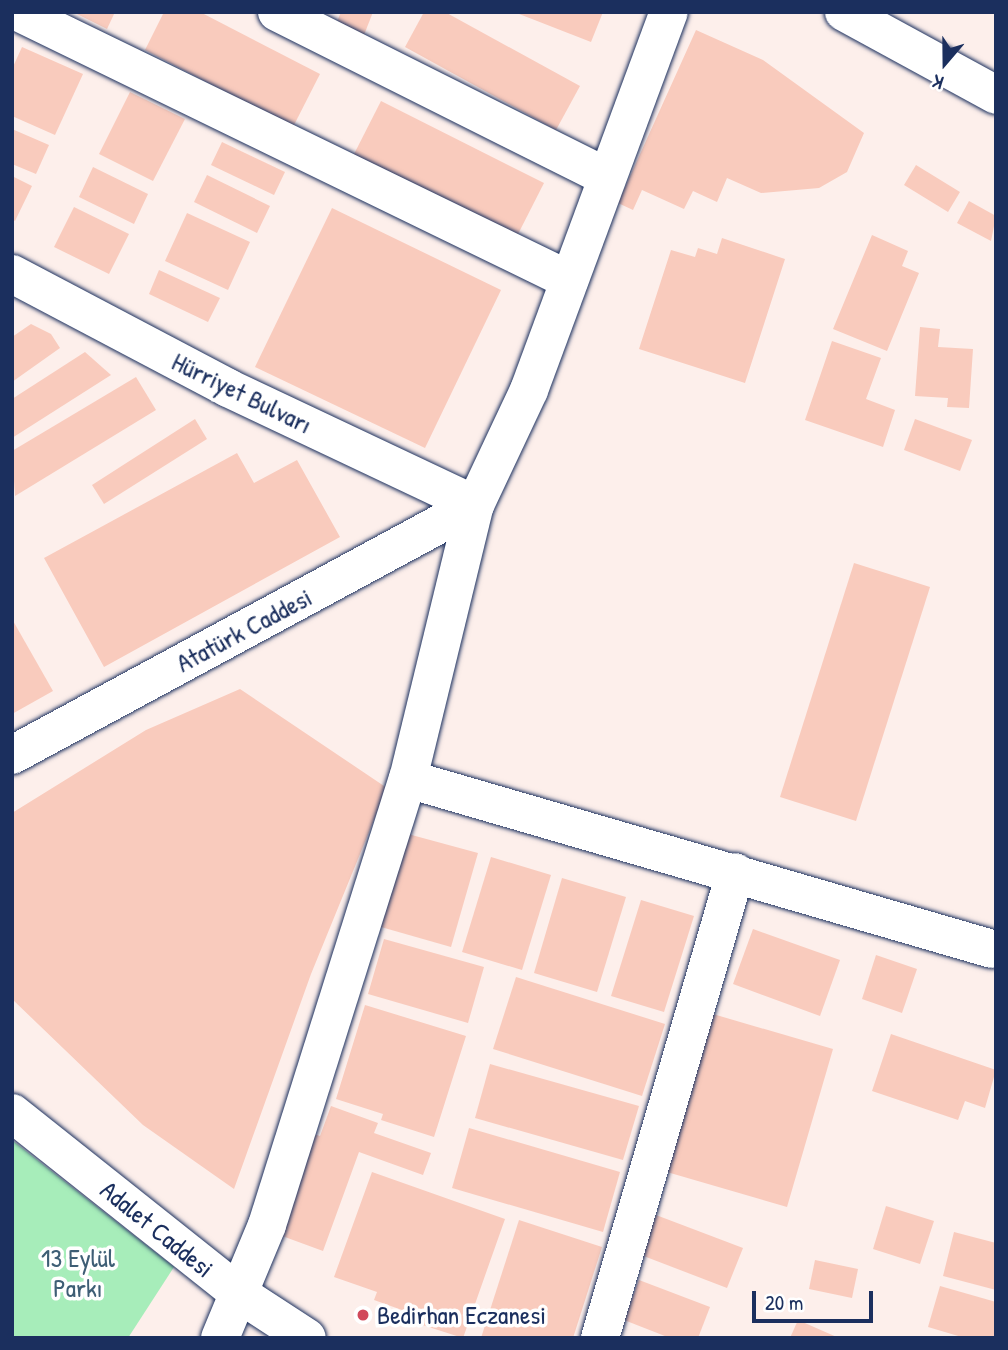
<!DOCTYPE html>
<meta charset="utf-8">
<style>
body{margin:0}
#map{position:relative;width:1008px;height:1350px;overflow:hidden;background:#fdefeb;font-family:"Patrick Hand",sans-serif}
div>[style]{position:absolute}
.green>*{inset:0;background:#a7edba}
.building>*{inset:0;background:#f9cbbd}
.roads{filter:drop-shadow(0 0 2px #1b2f5e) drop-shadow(0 0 2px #1b2f5e)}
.minor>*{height:38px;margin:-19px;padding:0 19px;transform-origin:19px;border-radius:19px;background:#fff}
.dots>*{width:19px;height:19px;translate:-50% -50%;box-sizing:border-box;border:4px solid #fff;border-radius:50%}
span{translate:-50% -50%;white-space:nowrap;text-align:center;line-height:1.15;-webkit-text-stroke:7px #fff;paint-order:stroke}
.street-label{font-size:26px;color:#1b2f5e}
.park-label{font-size:26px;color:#3e5e75}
.poi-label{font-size:26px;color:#1b2f5e}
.left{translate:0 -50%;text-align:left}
.frame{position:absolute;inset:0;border:14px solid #1b2f5e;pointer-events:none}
.north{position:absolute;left:910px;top:28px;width:70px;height:70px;-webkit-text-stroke:5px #fff;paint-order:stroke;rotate:200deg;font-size:19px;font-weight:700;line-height:28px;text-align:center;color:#1b2f5e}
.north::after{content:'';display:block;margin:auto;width:24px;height:32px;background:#1b2f5e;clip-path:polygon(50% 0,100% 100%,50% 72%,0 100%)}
.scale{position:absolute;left:752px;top:1291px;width:121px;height:32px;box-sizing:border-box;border:4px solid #1b2f5e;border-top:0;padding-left:9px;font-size:21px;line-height:24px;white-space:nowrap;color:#1b2f5e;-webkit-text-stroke:5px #fff;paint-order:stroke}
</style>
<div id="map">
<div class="green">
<div style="clip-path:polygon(12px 1140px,174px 1267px,128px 1338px,12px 1338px)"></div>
</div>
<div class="building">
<div style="clip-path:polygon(73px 12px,115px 12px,107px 29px)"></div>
<div style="clip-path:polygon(164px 12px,200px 12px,320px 74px,293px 127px,145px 50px)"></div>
<div style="clip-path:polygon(341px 12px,373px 12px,364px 35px,336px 24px)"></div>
<div style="clip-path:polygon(424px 12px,445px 12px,580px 86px,556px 130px,405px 47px)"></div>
<div style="clip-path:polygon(514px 12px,603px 12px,591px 42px)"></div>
<div style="clip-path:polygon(696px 30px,763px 60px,864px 133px,847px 172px,819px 188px,761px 193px,727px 178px,717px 202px,693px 191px,684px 209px,642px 190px,633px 210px,618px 203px)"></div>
<div style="clip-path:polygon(22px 47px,83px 74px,55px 135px,12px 116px,12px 69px)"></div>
<div style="clip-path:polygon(130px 92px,185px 119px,153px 181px,99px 154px)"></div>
<div style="clip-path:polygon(381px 101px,544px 183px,514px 242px,351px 160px)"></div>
<div style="clip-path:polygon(12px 129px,49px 145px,36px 174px,12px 164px)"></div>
<div style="clip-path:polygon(222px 142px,285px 172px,274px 195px,211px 165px)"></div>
<div style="clip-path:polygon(916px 165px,960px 192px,948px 212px,904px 185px)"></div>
<div style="clip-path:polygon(93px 167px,148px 194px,134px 224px,79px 197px)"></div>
<div style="clip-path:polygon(207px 175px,270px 206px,257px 233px,194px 202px)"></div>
<div style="clip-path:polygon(12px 176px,32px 186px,15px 221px,12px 219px)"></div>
<div style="clip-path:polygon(969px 201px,996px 216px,991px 241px,957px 223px)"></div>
<div style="clip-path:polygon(74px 207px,129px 234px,109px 274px,54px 247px)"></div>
<div style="clip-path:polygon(332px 208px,501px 290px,425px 448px,255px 367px)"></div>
<div style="clip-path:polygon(187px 213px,250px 242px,228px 290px,165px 261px)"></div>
<div style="clip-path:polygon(872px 235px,908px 251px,902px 266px,919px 273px,887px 351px,833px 329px)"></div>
<div style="clip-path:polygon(722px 238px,785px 259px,745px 383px,639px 349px,671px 250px,695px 257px,698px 248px,717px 254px)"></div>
<div style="clip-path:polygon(159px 270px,220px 298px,208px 322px,149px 294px)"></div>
<div style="clip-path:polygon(31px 324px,51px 334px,60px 348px,12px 382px,12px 337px)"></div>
<div style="clip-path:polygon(920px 327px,940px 329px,938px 347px,973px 349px,969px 408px,947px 407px,948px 398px,915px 396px)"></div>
<div style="clip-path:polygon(832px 341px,881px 358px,866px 399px,895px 410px,883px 447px,805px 420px)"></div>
<div style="clip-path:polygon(85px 352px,111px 375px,12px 438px,12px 399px)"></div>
<div style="clip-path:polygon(136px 377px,156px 410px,15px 496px,12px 451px)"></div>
<div style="clip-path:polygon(195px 419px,207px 439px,104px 504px,92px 485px)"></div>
<div style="clip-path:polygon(915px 419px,972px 440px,960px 471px,904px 450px)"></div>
<div style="clip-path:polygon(237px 453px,254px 483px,297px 460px,340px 537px,104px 667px,44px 558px)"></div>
<div style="clip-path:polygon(854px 563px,930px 587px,856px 821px,780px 797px)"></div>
<div style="clip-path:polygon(12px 619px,53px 691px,12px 714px)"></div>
<div style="clip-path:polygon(240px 689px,387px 788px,311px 974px,234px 1189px,143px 1125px,12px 999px,12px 813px,146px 730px)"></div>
<div style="clip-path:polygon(408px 834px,478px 853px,451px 947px,381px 927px)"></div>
<div style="clip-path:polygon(491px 857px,551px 875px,522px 970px,462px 952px)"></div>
<div style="clip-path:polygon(562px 878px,626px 897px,597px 992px,534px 973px)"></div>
<div style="clip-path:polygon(641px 900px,694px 916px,664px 1012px,611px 996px)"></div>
<div style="clip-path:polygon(753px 929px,840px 960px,820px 1016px,733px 984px)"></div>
<div style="clip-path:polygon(384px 939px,484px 967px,468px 1023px,368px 994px)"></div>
<div style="clip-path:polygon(876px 955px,917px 969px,902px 1013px,862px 999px)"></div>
<div style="clip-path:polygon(516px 977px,665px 1024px,642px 1096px,493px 1049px)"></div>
<div style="clip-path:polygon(365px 1005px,466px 1036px,434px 1137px,381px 1120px,383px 1114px,336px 1099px)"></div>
<div style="clip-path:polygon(706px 1012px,833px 1049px,787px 1207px,660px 1170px)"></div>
<div style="clip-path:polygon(891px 1034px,996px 1070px,985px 1108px,965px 1101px,958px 1120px,872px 1091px)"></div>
<div style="clip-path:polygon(490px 1064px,639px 1106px,623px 1160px,475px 1118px)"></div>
<div style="clip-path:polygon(331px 1106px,378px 1123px,374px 1133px,431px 1153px,423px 1175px,359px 1152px,323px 1251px,274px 1233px,311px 1133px,320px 1136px)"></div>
<div style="clip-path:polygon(469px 1128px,620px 1172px,603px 1232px,452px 1188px)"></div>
<div style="clip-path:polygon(372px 1172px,505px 1219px,463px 1338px,413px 1322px,416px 1315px,374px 1300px,377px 1292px,334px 1277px)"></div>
<div style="clip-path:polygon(886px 1206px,934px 1221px,920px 1264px,873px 1249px)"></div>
<div style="clip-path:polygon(656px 1215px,743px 1248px,727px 1288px,641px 1255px)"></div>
<div style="clip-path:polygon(519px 1220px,602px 1247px,573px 1338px,481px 1338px)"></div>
<div style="clip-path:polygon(954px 1232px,996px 1243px,996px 1290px,943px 1276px)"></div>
<div style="clip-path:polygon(815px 1260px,858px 1269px,852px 1298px,809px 1289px)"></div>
<div style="clip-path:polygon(639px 1280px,710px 1307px,698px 1338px,670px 1338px,624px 1320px)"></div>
<div style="clip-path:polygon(940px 1286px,996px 1302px,994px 1338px,965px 1338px,928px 1327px)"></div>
<div style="clip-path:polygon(798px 1320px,839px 1338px,790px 1338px)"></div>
</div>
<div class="roads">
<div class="minor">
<div style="left:18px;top:12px;width:613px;rotate:25.94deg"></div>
<div style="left:277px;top:12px;width:367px;rotate:26.6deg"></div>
<div style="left:844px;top:12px;width:173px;rotate:28.6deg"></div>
<div style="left:12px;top:274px;width:244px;rotate:27.8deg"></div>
<div style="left:228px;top:388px;width:273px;rotate:25.3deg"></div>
<div style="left:12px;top:755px;width:526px;rotate:-28.37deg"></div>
<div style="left:408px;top:779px;width:608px;rotate:16.23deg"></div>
<div style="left:12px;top:1113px;width:289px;rotate:38.5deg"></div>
<div style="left:238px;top:1293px;width:82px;rotate:33.1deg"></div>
<div style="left:220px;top:1338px;width:122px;rotate:-67.4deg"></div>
<div style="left:267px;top:1225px;width:468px;rotate:-72.5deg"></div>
<div style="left:408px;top:779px;width:282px;rotate:-76.3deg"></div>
<div style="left:475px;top:505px;width:127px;rotate:-64.8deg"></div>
<div style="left:529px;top:390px;width:403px;rotate:-69.7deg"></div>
<div style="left:600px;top:1338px;width:485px;rotate:-73.8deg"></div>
</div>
</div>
<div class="dots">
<div style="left:363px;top:1315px;background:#d1495b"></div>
</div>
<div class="street-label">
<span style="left:242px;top:393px;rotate:26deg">Hürriyet Bulvarı</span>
<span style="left:244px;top:630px;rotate:-28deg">Atatürk Caddesi</span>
<span style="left:157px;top:1229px;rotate:39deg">Adalet Caddesi</span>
</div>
<div class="park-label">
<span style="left:78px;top:1273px">13 Eylül<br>Parkı</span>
</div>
<div class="poi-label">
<span class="left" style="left:377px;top:1315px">Bedirhan Eczanesi</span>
</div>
<div class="frame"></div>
<div class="north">K</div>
<div class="scale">20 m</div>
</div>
